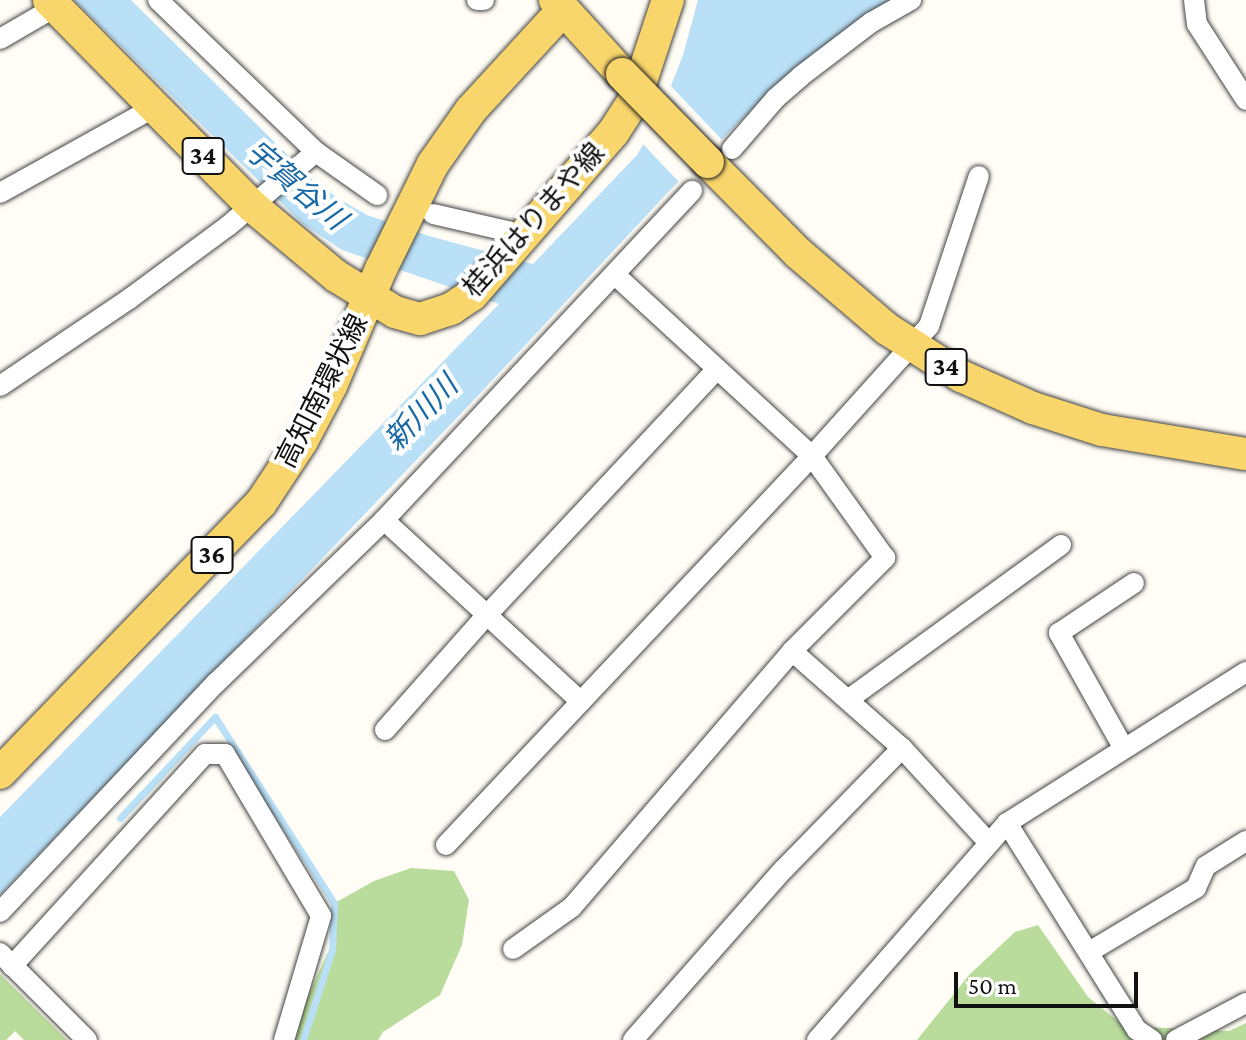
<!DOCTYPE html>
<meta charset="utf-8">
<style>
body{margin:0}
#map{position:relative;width:1246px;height:1040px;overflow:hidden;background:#fffdf5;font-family:"Crimson Pro","Noto Sans JP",serif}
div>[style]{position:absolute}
.forest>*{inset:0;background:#b9dc9c}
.water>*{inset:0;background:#b9e0f7}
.pier>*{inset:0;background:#fffdf5}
.stream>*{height:7px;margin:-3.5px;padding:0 3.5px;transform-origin:3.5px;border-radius:3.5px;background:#b9e0f7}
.roads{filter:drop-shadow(0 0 2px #444) drop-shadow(0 0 2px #444)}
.street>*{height:20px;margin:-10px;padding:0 10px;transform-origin:10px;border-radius:10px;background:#fff}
.primary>*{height:32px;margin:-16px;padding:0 16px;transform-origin:16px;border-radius:16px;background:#f9d66b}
.bridges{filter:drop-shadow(0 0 2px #222) drop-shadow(0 0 2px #222)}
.primary-bridge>*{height:32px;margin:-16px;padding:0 16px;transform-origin:16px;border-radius:16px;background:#f9d66b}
span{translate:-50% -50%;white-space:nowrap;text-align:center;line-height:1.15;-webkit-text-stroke:8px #fff;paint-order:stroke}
.shield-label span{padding:2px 6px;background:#fff;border:2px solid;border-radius:6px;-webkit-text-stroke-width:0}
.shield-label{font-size:26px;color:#111;font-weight:700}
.street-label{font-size:28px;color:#111}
.water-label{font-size:30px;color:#1768a6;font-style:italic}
.scale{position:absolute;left:954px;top:972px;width:184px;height:36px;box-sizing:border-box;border:4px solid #111;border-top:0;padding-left:10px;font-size:24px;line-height:28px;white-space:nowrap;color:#111;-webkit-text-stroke:6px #fff;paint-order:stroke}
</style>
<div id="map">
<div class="forest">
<div style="clip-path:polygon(411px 868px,454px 871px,469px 900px,462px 945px,440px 995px,383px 1032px,378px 1040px,288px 1040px,333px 941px,333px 904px,374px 881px)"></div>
<div style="clip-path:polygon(1038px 925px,1088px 997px,1124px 1026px,1229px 1031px,1246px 1023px,1246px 1040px,917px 1040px,969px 975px,1015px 932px)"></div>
<div style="clip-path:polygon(0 974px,67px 1040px,24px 1040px,15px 1031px,6px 1040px,0 1040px)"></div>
</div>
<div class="water">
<div style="clip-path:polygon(74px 0,131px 0,314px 181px,339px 199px,367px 215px,429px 236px,533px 264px,637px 155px,658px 119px,683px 55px,698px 0,894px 0,774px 88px,672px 188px,471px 403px,0 895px,0 817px,499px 304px,342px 250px,303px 224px)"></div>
</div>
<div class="pier">
<div style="clip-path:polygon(668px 83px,724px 142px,681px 184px,640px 141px)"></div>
</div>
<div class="stream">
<div style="left:120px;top:818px;width:139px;rotate:-46.8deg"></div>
<div style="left:215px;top:717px;width:221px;rotate:57.4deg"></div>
<div style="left:334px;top:903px;width:47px;rotate:92.4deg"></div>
<div style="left:332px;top:950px;width:95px;rotate:107.9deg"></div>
</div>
<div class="roads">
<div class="street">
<div style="left:158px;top:0;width:219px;rotate:43.9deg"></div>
<div style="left:316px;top:152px;width:75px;rotate:35.2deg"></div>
<div style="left:477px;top:0;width:7px"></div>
<div style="left:1194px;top:0;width:24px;rotate:83deg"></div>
<div style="left:1197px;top:24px;width:90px;rotate:57.2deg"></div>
<div style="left:0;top:39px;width:64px;rotate:-30.2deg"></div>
<div style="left:732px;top:149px;width:67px;rotate:-49.2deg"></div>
<div style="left:776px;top:98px;width:33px;rotate:-41deg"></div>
<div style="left:801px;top:76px;width:89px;rotate:-37.3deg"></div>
<div style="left:872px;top:22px;width:45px;rotate:-29.4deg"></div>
<div style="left:0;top:193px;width:177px;rotate:-29deg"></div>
<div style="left:433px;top:214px;width:94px;rotate:12.9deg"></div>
<div style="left:0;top:386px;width:156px;rotate:-34deg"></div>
<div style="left:129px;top:299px;width:123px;rotate:-36.4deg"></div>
<div style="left:228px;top:226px;width:115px;rotate:-40.1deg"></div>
<div style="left:384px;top:520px;width:268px;rotate:42.7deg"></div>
<div style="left:792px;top:651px;width:147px;rotate:41.4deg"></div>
<div style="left:902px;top:748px;width:127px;rotate:47.5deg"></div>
<div style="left:849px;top:699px;width:262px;rotate:-36deg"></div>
<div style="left:385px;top:730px;width:152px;rotate:-48.5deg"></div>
<div style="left:486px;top:616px;width:338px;rotate:-46.9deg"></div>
<div style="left:1123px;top:747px;width:131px;rotate:-119.3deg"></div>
<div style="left:1059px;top:633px;width:90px;rotate:-33.7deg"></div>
<div style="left:1007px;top:823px;width:244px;rotate:57.9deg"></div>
<div style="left:1137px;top:1030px;width:18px;rotate:34deg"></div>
<div style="left:446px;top:845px;width:534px;rotate:-46.74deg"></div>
<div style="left:812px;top:456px;width:175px;rotate:-48deg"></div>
<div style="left:929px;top:326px;width:158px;rotate:-71.6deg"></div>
<div style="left:0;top:912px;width:315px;rotate:-46.7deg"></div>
<div style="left:216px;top:683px;width:234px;rotate:-44.1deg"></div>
<div style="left:384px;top:520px;width:451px;rotate:-46.9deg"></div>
<div style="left:513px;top:949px;width:72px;rotate:-35.4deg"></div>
<div style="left:572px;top:907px;width:338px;rotate:-49.3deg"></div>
<div style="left:792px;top:651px;width:132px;rotate:-45deg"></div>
<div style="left:885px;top:558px;width:125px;rotate:-125.6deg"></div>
<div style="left:812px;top:456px;width:266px;rotate:-137.4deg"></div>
<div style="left:1089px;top:952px;width:125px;rotate:-30.9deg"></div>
<div style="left:1196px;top:888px;width:24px;rotate:-66deg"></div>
<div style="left:1206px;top:866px;width:47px;rotate:-32deg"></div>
<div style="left:0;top:953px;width:123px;rotate:45deg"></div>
<div style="left:12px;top:966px;width:287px;rotate:-47.7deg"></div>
<div style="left:205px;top:754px;width:20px"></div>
<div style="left:225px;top:754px;width:188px;rotate:59.3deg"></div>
<div style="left:321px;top:916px;width:129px;rotate:106.6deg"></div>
<div style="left:633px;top:1040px;width:228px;rotate:-48.6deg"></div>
<div style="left:784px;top:869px;width:169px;rotate:-45.7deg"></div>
<div style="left:817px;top:1040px;width:288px;rotate:-48.8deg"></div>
<div style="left:1007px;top:823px;width:283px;rotate:-32.3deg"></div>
<div style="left:1176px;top:1040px;width:79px;rotate:-27.9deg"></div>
</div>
<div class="primary">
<div style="left:49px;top:0;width:289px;rotate:45.4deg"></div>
<div style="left:252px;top:206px;width:109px;rotate:39.8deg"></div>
<div style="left:336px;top:276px;width:69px;rotate:31.4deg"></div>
<div style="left:395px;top:312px;width:26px;rotate:16deg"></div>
<div style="left:420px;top:319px;width:33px;rotate:-18deg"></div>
<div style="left:451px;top:309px;width:25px;rotate:-34deg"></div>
<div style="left:472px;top:295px;width:215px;rotate:-49deg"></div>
<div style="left:613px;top:133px;width:40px;rotate:-57.1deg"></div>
<div style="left:635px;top:99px;width:104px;rotate:-71.6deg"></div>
<div style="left:555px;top:0;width:100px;rotate:47.8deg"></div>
<div style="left:708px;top:162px;width:128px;rotate:45.3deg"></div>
<div style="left:798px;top:253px;width:117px;rotate:40.5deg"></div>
<div style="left:887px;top:329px;width:88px;rotate:32.4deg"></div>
<div style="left:961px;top:376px;width:79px;rotate:24deg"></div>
<div style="left:1033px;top:408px;width:72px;rotate:17.7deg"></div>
<div style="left:1102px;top:430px;width:146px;rotate:9.5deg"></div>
<div style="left:0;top:773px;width:376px;rotate:-46deg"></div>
<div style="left:261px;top:503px;width:74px;rotate:-56.5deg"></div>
<div style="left:302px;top:441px;width:62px;rotate:-62.2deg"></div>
<div style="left:331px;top:386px;width:127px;rotate:-66.9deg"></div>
<div style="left:381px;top:269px;width:117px;rotate:-63.7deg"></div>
<div style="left:433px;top:164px;width:66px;rotate:-54.9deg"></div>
<div style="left:471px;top:110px;width:136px;rotate:-47.4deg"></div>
</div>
</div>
<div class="bridges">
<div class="primary-bridge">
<div style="left:622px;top:74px;width:123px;rotate:45.7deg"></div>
</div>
</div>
<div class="shield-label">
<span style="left:203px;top:156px">34</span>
<span style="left:946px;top:367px">34</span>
<span style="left:212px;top:555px">36</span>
</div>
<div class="street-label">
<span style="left:534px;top:220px;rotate:-48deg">桂浜はりまや線</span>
<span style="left:322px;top:391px;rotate:-63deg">高知南環状線</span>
</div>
<div class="water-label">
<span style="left:296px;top:185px;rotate:40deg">宇賀谷川</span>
<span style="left:421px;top:413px;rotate:-46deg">新川川</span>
</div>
<div class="scale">50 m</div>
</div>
